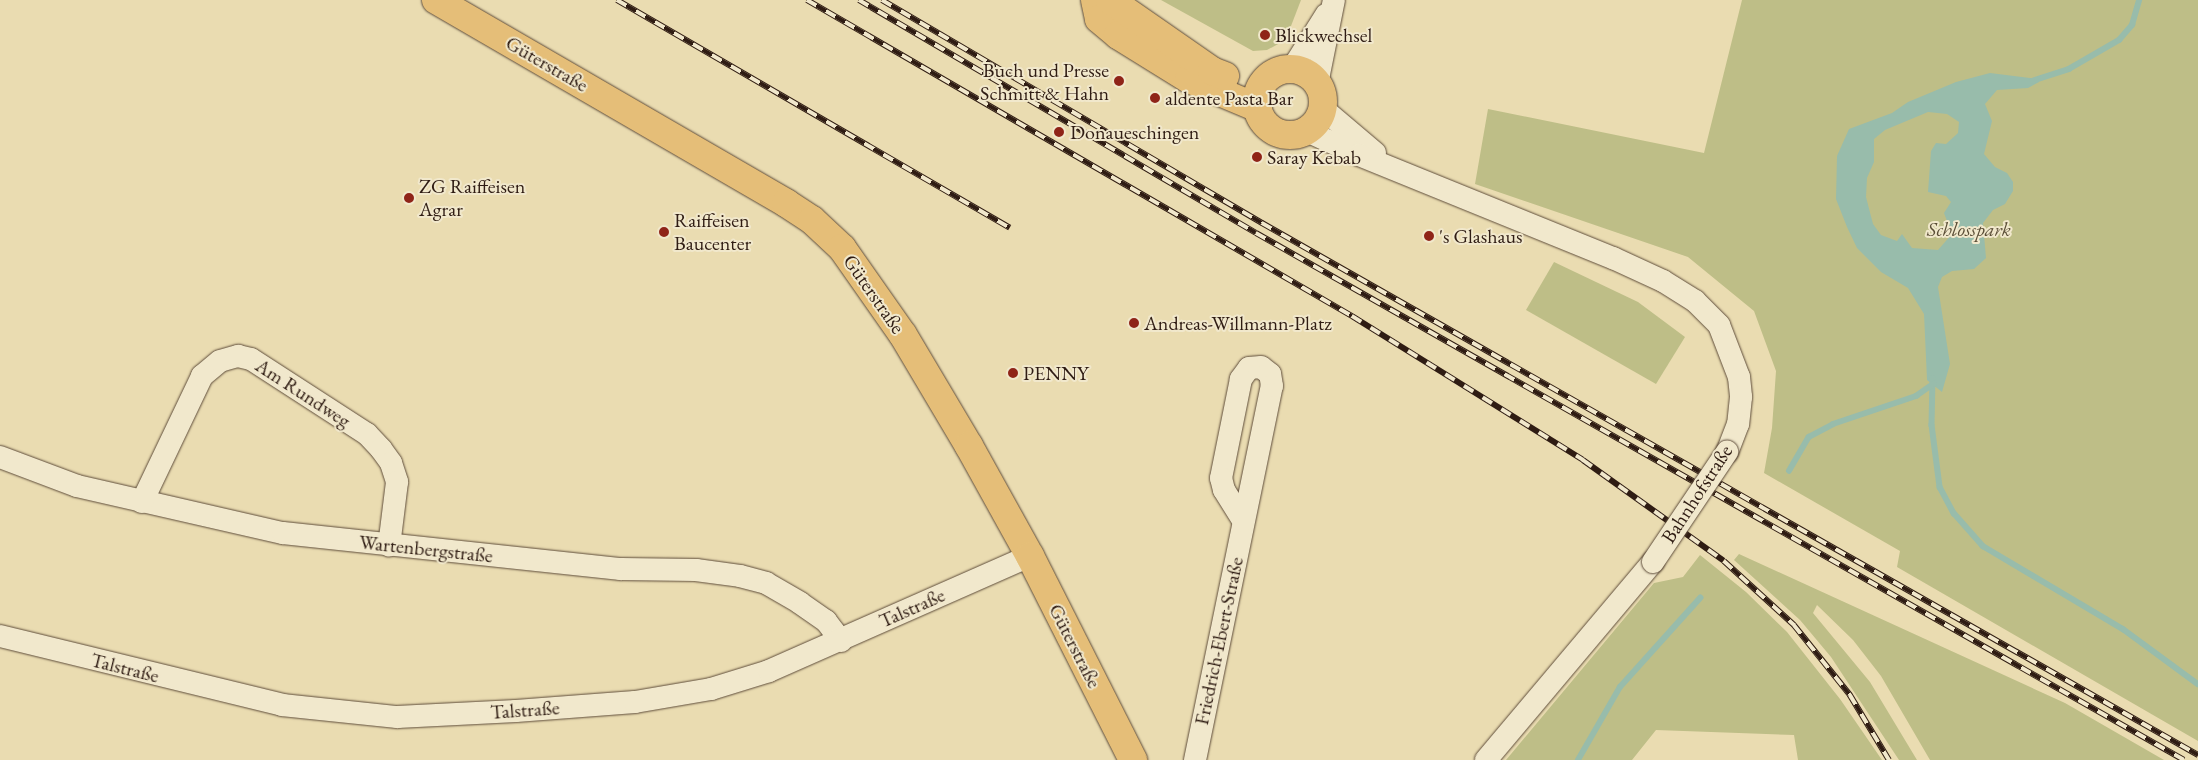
<!DOCTYPE html>
<meta charset="utf-8">
<style>
body{margin:0}
#map{position:relative;width:2198px;height:760px;overflow:hidden;background:#eadcb1;font-family:"EB Garamond",serif}
div>[style]{position:absolute}
.green>*{inset:0;background:#bebe87}
.water>*{inset:0;background:#98bcab}
.stream>*{height:5.5px;margin:-2.75px;padding:0 2.75px;transform-origin:2.75px;border-radius:2.75px;background:#98bcab}
.roads{filter:drop-shadow(0 0 1px #5e4c3a) drop-shadow(0 0 1px #5e4c3a)}
.minor>*{height:22px;margin:-11px;padding:0 11px;transform-origin:11px;border-radius:11px;background:#f1e8cc}
.major>*{height:28px;margin:-14px;padding:0 14px;transform-origin:14px;border-radius:14px;background:#e5be78}
.major>.ring{margin:-14px;padding:0;box-sizing:content-box;background:none;border:28px solid #e5be78;border-radius:50%}
.rail>*{height:5.5px;margin-top:-2.75px;transform-origin:0;background:repeating-linear-gradient(90deg,#f1e8cc 0 11px,#2f1c13 0 22px);box-sizing:border-box;border-block:1px solid #2f1c13}
.bridges{filter:drop-shadow(0 0 1px #5e4c3a) drop-shadow(0 0 1px #5e4c3a)}
.minor-bridge>*{height:22px;margin:-11px;padding:0 11px;transform-origin:11px;border-radius:11px;background:#f1e8cc}
.dots>*{width:14px;height:14px;translate:-50% -50%;box-sizing:border-box;border:2px solid #f1e8cc;border-radius:50%}
span{translate:-50% -50%;white-space:nowrap;text-align:center;line-height:1.15;-webkit-text-stroke:4px #f1e8cc;paint-order:stroke}
.poi-label{font-size:20px;color:#2f1c13}
.left{translate:0 -50%;text-align:left}
.right{translate:-100% -50%;text-align:right}
.street-label{font-size:20px;color:#2f1c13}
.park-label{font-size:20px;color:#5a4d36;font-style:italic}
</style>
<div id="map">
<div class="green">
<div style="clip-path:polygon(1161px 0,1301px 0,1291px 26px,1280px 43px,1267px 50px,1253px 51px)"></div>
<div style="clip-path:polygon(1742px 0,2198px 0,2198px 741px,1897px 567px,1900px 551px,1764px 473px,1772px 428px,1776px 371px,1754px 311px,1688px 257px,1475px 184px,1488px 109px,1704px 153px)"></div>
<div style="clip-path:polygon(1554px 262px,1638px 302px,1685px 337px,1656px 384px,1526px 310px)"></div>
<div style="clip-path:polygon(1739px 554px,2065px 703px,2164px 760px,1930px 760px,1881px 676px,1853px 640px,1817px 605px,1813px 613px,1870px 682px,1917px 760px,1899px 760px,1831px 657px,1800px 620px,1734px 560px)"></div>
<div style="clip-path:polygon(1700px 555px,1746px 592px,1787px 632px,1840px 699px,1882px 760px,1798px 760px,1794px 735px,1656px 730px,1632px 760px,1506px 760px,1654px 583px,1683px 577px)"></div>
</div>
<div class="water">
<div style="clip-path:polygon(evenodd,1990px 73px,2038px 79px,2039px 82px,2028px 88px,1997px 90px,1985px 104px,1992px 121px,1984px 154px,1995px 167px,2007px 173px,2013px 182px,2013px 191px,2005px 204px,1993px 210px,1983px 223px,1986px 258px,1974px 269px,1952px 271px,1942px 277px,1938px 287px,1950px 364px,1942px 392px,1927px 380px,1924px 314px,1908px 288px,1881px 272px,1857px 248px,1847px 227px,1836px 199px,1837px 156px,1849px 129px,1892px 113px,1908px 102px,1956px 82px,1990px 73px,1928px 112px,1947px 114px,1959px 122px,1958px 133px,1946px 144px,1936px 143px,1931px 151px,1928px 192px,1946px 196px,1951px 202px,1944px 213px,1952px 234px,1938px 250px,1912px 248px,1902px 234px,1897px 241px,1881px 235px,1873px 224px,1866px 197px,1867px 178px,1874px 162px,1874px 139px,1885px 130px,1928px 112px)"></div>
</div>
<div class="stream">
<div style="left:2032px;top:81px;width:39px;rotate:-18deg"></div>
<div style="left:2069px;top:69px;width:58px;rotate:-30.1deg"></div>
<div style="left:2119px;top:40px;width:20px;rotate:-49deg"></div>
<div style="left:2132px;top:25px;width:26px;rotate:-74deg"></div>
<div style="left:1933px;top:378px;width:47px;rotate:91.2deg"></div>
<div style="left:1932px;top:425px;width:63px;rotate:82.6deg"></div>
<div style="left:1940px;top:487px;width:30px;rotate:62deg"></div>
<div style="left:1954px;top:513px;width:44px;rotate:48.7deg"></div>
<div style="left:1983px;top:546px;width:163px;rotate:30.7deg"></div>
<div style="left:2123px;top:629px;width:93px;rotate:36.3deg"></div>
<div style="left:1789px;top:471px;width:39px;rotate:-60deg"></div>
<div style="left:1809px;top:437px;width:27px;rotate:-28deg"></div>
<div style="left:1833px;top:424px;width:88px;rotate:-18.6deg"></div>
<div style="left:1916px;top:396px;width:21px;rotate:-35deg"></div>
<div style="left:1578px;top:760px;width:84px;rotate:-60.1deg"></div>
<div style="left:1620px;top:687px;width:120px;rotate:-48deg"></div>
</div>
<div class="roads">
<div class="minor">
<div style="left:1292px;top:69px;width:64px;rotate:-57.8deg"></div>
<div style="left:1317px;top:84px;width:86px;rotate:-78.6deg"></div>
<div style="left:1323px;top:109px;width:68px;rotate:40.2deg"></div>
<div style="left:1307px;top:131px;width:57px;rotate:24.8deg"></div>
<div style="left:1359px;top:155px;width:274px;rotate:22.1deg"></div>
<div style="left:1613px;top:258px;width:55px;rotate:24.7deg"></div>
<div style="left:1663px;top:281px;width:38px;rotate:32deg"></div>
<div style="left:1695px;top:301px;width:34px;rotate:45deg"></div>
<div style="left:1719px;top:325px;width:56px;rotate:69deg"></div>
<div style="left:1739px;top:377px;width:20px;rotate:84deg"></div>
<div style="left:1741px;top:397px;width:27px;rotate:96deg"></div>
<div style="left:1738px;top:424px;width:30px;rotate:111deg"></div>
<div style="left:0;top:457px;width:82px;rotate:20.6deg"></div>
<div style="left:77px;top:486px;width:211px;rotate:12.9deg"></div>
<div style="left:283px;top:533px;width:340px;rotate:6.1deg"></div>
<div style="left:621px;top:569px;width:75px;rotate:0.8deg"></div>
<div style="left:696px;top:570px;width:44px;rotate:7.8deg"></div>
<div style="left:740px;top:576px;width:27px;rotate:15deg"></div>
<div style="left:766px;top:583px;width:39px;rotate:30deg"></div>
<div style="left:800px;top:603px;width:32px;rotate:35deg"></div>
<div style="left:826px;top:621px;width:25px;rotate:53deg"></div>
<div style="left:142px;top:502px;width:140px;rotate:-64.5deg"></div>
<div style="left:202px;top:376px;width:23px;rotate:-40deg"></div>
<div style="left:220px;top:361px;width:19px;rotate:-16deg"></div>
<div style="left:238px;top:356px;width:13px;rotate:13deg"></div>
<div style="left:251px;top:359px;width:138px;rotate:32.9deg"></div>
<div style="left:367px;top:434px;width:21px;rotate:47deg"></div>
<div style="left:381px;top:449px;width:17px;rotate:54deg"></div>
<div style="left:391px;top:463px;width:20px;rotate:72deg"></div>
<div style="left:397px;top:482px;width:64px;rotate:97.1deg"></div>
<div style="left:0;top:636px;width:290px;rotate:13.7deg"></div>
<div style="left:282px;top:705px;width:116px;rotate:6deg"></div>
<div style="left:397px;top:717px;width:119px;rotate:-2.9deg"></div>
<div style="left:516px;top:711px;width:119px;rotate:-4.3deg"></div>
<div style="left:635px;top:702px;width:77px;rotate:-9.7deg"></div>
<div style="left:711px;top:689px;width:61px;rotate:-17.2deg"></div>
<div style="left:769px;top:671px;width:285px;rotate:-23.8deg"></div>
<div style="left:1195px;top:760px;width:382px;rotate:-78.4deg"></div>
<div style="left:1272px;top:386px;width:12px;rotate:-99deg"></div>
<div style="left:1270px;top:374px;width:11px;rotate:-142deg"></div>
<div style="left:1261px;top:367px;width:12px;rotate:175deg"></div>
<div style="left:1249px;top:368px;width:14px;rotate:126deg"></div>
<div style="left:1241px;top:379px;width:101px;rotate:101.4deg"></div>
<div style="left:1221px;top:478px;width:12px;rotate:76deg"></div>
<div style="left:1224px;top:490px;width:36px;rotate:58deg"></div>
<div style="left:1486px;top:760px;width:259px;rotate:-49.9deg"></div>
</div>
<div class="major">
<div style="left:436px;top:0;width:405px;rotate:30.1deg"></div>
<div style="left:786px;top:203px;width:31px;rotate:33deg"></div>
<div style="left:812px;top:220px;width:41px;rotate:43deg"></div>
<div style="left:842px;top:248px;width:106px;rotate:55deg"></div>
<div style="left:903px;top:335px;width:129px;rotate:59.3deg"></div>
<div style="left:969px;top:446px;width:126px;rotate:61deg"></div>
<div style="left:1030px;top:556px;width:229px;rotate:63.2deg"></div>
<div style="left:1095px;top:0;width:19px;rotate:78deg"></div>
<div style="left:1099px;top:19px;width:25px;rotate:40deg"></div>
<div style="left:1118px;top:35px;width:84px;rotate:31.8deg"></div>
<div style="left:1189px;top:79px;width:75px;rotate:22.8deg"></div>
<div style="left:1110px;top:0;width:124px;rotate:34.8deg"></div>
<div style="left:1212px;top:71px;width:14px;rotate:21deg"></div>
<div class="ring" style="left:1257px;top:69px;width:38px;height:38px"></div>
</div>
</div>
<div class="rail">
<div style="left:617px;top:0;width:454px;rotate:30.1deg"></div>
<div style="left:807px;top:0;width:630px;rotate:30.11deg"></div>
<div style="left:1352px;top:316px;width:272px;rotate:31.9deg"></div>
<div style="left:1583px;top:460px;width:173px;rotate:35.6deg"></div>
<div style="left:1724px;top:561px;width:95px;rotate:42.4deg"></div>
<div style="left:1794px;top:625px;width:90px;rotate:51.3deg"></div>
<div style="left:1850px;top:695px;width:76px;rotate:59deg"></div>
<div style="left:859px;top:0;width:460px;rotate:30.4deg"></div>
<div style="left:1256px;top:233px;width:1067px;rotate:29.59deg"></div>
<div style="left:882px;top:0;width:441px;rotate:30.4deg"></div>
<div style="left:1262px;top:223px;width:1077px;rotate:29.61deg"></div>
</div>
<div class="bridges">
<div class="minor-bridge">
<div style="left:1653px;top:562px;width:133px;rotate:-56.1deg"></div>
</div>
</div>
<div class="dots">
<div style="left:1265px;top:35px;background:#8f2418"></div>
<div style="left:1119px;top:81px;background:#8f2418"></div>
<div style="left:1155px;top:98px;background:#8f2418"></div>
<div style="left:1059px;top:132px;background:#8f2418"></div>
<div style="left:1257px;top:157px;background:#8f2418"></div>
<div style="left:409px;top:198px;background:#8f2418"></div>
<div style="left:664px;top:232px;background:#8f2418"></div>
<div style="left:1429px;top:236px;background:#8f2418"></div>
<div style="left:1134px;top:323px;background:#8f2418"></div>
<div style="left:1013px;top:373px;background:#8f2418"></div>
</div>
<div class="poi-label">
<span class="left" style="left:1275px;top:35px">Blickwechsel</span>
<span class="right" style="left:1109px;top:82px">Buch und Presse<br>Schmitt &amp; Hahn</span>
<span class="left" style="left:1165px;top:98px">aldente Pasta Bar</span>
<span class="left" style="left:1070px;top:132px">Donaueschingen</span>
<span class="left" style="left:1267px;top:157px">Saray Kebab</span>
<span class="left" style="left:419px;top:198px">ZG Raiffeisen<br>Agrar</span>
<span class="left" style="left:674px;top:232px">Raiffeisen<br>Baucenter</span>
<span class="left" style="left:1439px;top:236px">'s Glashaus</span>
<span class="left" style="left:1144px;top:323px">Andreas-Willmann-Platz</span>
<span class="left" style="left:1023px;top:373px">PENNY</span>
</div>
<div class="street-label">
<span style="left:547px;top:64px;rotate:30deg">Güterstraße</span>
<span style="left:874px;top:294px;rotate:55deg">Güterstraße</span>
<span style="left:303px;top:393px;rotate:33deg">Am Rundweg</span>
<span style="left:1697px;top:494px;rotate:-57deg">Bahnhofstraße</span>
<span style="left:426px;top:549px;rotate:6deg">Wartenbergstraße</span>
<span style="left:912px;top:608px;rotate:-24deg">Talstraße</span>
<span style="left:1219px;top:641px;rotate:-78deg">Friedrich-Ebert-Straße</span>
<span style="left:1075px;top:646px;rotate:63deg">Güterstraße</span>
<span style="left:125px;top:668px;rotate:14deg">Talstraße</span>
<span style="left:525px;top:710px;rotate:-4deg">Talstraße</span>
</div>
<div class="park-label">
<span style="left:1969px;top:229px">Schlosspark</span>
</div>
</div>
